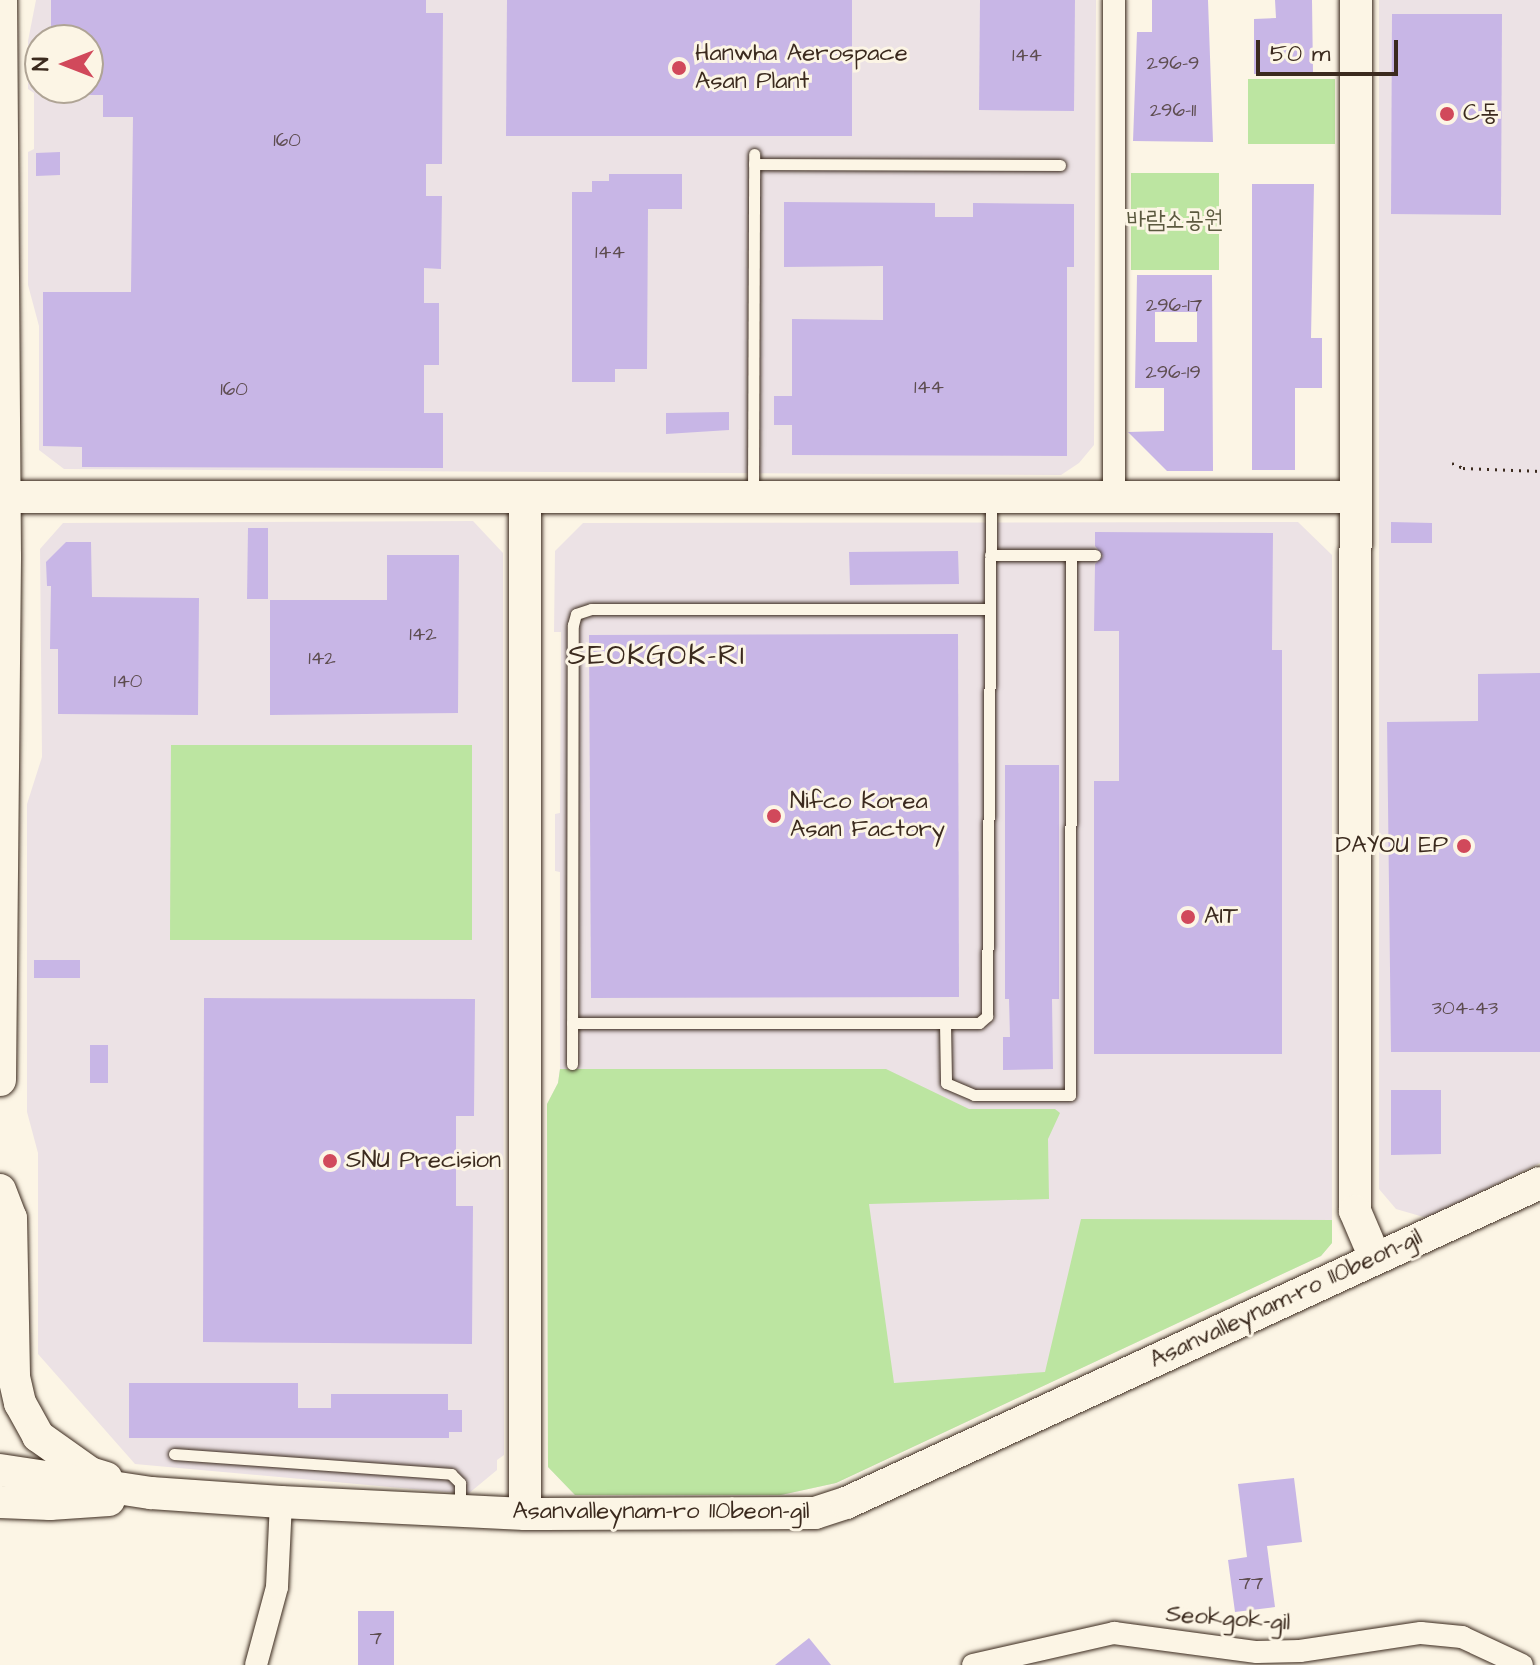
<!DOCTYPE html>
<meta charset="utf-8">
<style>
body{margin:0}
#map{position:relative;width:1540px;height:1665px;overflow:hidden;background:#fcf5e5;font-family:"Architects Daughter","Poor Story",sans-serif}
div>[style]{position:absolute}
.built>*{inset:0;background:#ece2e5}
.green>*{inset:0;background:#bce5a1}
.building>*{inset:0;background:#c8b6e6}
.path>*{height:3px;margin-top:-1.5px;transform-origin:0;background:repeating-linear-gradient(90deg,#3b2a1e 0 2px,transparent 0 8px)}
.roads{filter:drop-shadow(0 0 2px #3b2a1e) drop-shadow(0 0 2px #3b2a1e)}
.lane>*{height:11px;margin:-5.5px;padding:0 5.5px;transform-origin:5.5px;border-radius:5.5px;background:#fcf5e5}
.street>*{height:22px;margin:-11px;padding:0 11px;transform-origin:11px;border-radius:11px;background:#fcf5e5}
.secondary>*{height:32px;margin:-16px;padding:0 16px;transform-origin:16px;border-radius:16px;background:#fcf5e5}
.dots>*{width:22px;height:22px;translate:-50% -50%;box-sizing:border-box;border:4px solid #fcf5e5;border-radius:50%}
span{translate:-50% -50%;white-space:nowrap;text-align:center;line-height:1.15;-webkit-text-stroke:6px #fcf5e5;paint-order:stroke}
.number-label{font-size:20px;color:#5e4d50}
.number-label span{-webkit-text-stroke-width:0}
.poi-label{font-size:24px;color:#3b2a1e}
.left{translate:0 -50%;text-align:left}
.right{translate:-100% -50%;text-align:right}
.park-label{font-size:24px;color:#5b593f}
.street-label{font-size:24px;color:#3b2a1e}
.quarter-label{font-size:28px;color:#3b2a1e;letter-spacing:2px}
.north{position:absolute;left:24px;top:24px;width:80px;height:80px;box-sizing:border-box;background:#fcf5e5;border:2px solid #afa495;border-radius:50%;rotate:270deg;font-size:22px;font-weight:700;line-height:32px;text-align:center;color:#3b2a1e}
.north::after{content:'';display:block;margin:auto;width:28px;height:36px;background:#d1495b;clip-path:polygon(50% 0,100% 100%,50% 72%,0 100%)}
.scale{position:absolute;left:1256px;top:40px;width:142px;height:36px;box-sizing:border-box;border:4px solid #3b2a1e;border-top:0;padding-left:10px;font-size:24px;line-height:28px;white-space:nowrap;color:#3b2a1e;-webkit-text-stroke:6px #fcf5e5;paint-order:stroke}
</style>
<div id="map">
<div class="built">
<div style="clip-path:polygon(evenodd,36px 0,1096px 0,1094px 445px,1079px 463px,1061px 475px,64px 469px,39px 450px,39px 326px,28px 285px,28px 152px,34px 149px,34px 93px,28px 89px,28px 41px,36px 0,40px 40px,88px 40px,88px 88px,40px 88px,40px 40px)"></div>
<div style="clip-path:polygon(1379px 0,1540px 0,1540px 1163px,1427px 1218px,1396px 1209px,1379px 1189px)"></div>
<div style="clip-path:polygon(473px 521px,503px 553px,504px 1455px,497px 1460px,497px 1470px,468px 1494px,135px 1464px,38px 1354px,38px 1153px,27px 1112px,27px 804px,42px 757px,40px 549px,63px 523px)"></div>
<div style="clip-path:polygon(1298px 522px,1332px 555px,1332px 1243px,1321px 1256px,836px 1483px,781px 1495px,575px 1495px,548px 1467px,547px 1104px,558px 1083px,560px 1069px,560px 872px,555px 871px,555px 814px,560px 813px,561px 632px,554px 632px,555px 551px,583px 523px)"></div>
</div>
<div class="green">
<div style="clip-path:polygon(1335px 79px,1335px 144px,1248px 144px,1248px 79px)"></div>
<div style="clip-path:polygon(1131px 173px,1219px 173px,1219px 270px,1131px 270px)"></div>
<div style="clip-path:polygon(171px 745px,472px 745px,472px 940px,170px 940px)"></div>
<div style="clip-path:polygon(560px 1069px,886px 1069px,969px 1109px,1055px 1109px,1060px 1113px,1048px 1139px,1049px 1199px,869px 1204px,894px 1383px,1045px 1372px,1081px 1219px,1332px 1220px,1332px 1243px,1321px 1256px,836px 1483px,781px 1495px,575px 1495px,548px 1467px,547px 1104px,558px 1083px)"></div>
</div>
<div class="building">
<div style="clip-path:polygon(51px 0,426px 0,426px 13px,443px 13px,442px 164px,426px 164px,426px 196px,442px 196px,441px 269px,424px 268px,424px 303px,439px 303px,439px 365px,424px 365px,424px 413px,443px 413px,443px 468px,82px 467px,82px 447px,43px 446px,43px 292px,131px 292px,133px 117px,103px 117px,103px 95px,88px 95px,88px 40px,51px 40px)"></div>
<div style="clip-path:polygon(507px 0,852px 0,852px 136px,506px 136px)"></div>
<div style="clip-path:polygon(980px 0,1075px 0,1074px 111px,979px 110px)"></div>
<div style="clip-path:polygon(1152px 0,1208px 0,1213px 142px,1133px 141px,1137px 32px,1152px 32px)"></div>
<div style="clip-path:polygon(1275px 0,1312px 0,1313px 73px,1254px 74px,1254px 19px,1276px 18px)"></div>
<div style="clip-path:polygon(1392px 14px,1502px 14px,1501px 215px,1391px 214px)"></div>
<div style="clip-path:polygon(60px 152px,60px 175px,36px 176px,36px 153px)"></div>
<div style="clip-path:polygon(609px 174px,682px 174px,682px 209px,648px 209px,647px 369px,615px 369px,615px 382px,572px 382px,572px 192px,592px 192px,592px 181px,609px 181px)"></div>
<div style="clip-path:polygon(1252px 184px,1314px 184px,1311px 338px,1322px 338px,1322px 388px,1295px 388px,1295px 470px,1252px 470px)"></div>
<div style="clip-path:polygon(784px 202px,935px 203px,935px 217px,973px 217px,973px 203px,1074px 204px,1074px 267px,1067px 267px,1067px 456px,792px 455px,792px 425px,774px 425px,774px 396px,792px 396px,792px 319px,883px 320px,883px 266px,784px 267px)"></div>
<div style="clip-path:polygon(evenodd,1137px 275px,1212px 275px,1213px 471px,1167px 471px,1128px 432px,1164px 431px,1164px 388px,1135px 388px,1137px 275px,1155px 312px,1197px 312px,1197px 342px,1155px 342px,1155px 312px)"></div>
<div style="clip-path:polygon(729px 412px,729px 430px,666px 434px,666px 413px)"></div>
<div style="clip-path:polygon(1391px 522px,1432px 523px,1432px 543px,1391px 543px)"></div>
<div style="clip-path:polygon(248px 528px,268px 528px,268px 599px,247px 599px)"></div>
<div style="clip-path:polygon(1095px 532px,1273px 533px,1272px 650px,1282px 650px,1282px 1054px,1094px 1054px,1094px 781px,1119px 781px,1119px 631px,1094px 631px,1095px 564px,1103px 556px,1095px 546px)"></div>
<div style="clip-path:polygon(66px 542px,91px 542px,92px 597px,199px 598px,198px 715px,58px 714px,58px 649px,50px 649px,51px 586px,47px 586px,46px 562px)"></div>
<div style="clip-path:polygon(958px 551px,959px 584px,850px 585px,849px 552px)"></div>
<div style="clip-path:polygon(387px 555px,459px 555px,458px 713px,270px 715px,270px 600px,387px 600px)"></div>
<div style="clip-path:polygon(958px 634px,959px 997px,591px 998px,589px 635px)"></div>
<div style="clip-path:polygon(1540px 673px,1540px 1052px,1391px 1052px,1387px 722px,1478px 721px,1478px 674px)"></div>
<div style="clip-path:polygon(1005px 765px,1059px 765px,1059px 999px,1052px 999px,1053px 1069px,1003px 1070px,1003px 1037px,1010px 1037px,1009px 999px,1005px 999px)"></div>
<div style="clip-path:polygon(34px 960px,80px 960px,80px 978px,34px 978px)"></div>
<div style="clip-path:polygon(204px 998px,475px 999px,474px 1116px,456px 1116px,456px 1206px,473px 1206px,472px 1344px,203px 1342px)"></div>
<div style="clip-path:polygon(90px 1045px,108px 1045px,108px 1083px,90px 1083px)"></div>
<div style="clip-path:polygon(1391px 1090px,1441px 1090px,1441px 1154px,1391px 1155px)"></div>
<div style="clip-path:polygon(129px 1383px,298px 1383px,298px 1408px,331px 1408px,331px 1394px,448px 1394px,448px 1410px,462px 1410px,462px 1432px,449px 1432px,449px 1438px,129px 1438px)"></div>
<div style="clip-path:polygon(1294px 1478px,1302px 1542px,1267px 1546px,1275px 1607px,1235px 1612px,1228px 1560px,1247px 1557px,1238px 1484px)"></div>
<div style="clip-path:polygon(358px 1611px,394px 1611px,394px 1665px,358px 1665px)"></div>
<div style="clip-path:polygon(809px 1638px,831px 1665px,775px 1665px)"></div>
</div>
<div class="path">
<div style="left:1452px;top:463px;width:12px;rotate:24deg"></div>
<div style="left:1463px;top:468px;width:77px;rotate:2.2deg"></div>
</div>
<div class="roads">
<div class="lane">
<div style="left:754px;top:164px;width:306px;rotate:0.2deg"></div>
<div style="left:753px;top:492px;width:338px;rotate:-89.8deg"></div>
<div style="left:990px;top:555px;width:105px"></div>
<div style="left:572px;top:1023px;width:407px"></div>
<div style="left:979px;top:1023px;width:11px;rotate:-41deg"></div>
<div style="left:987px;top:1016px;width:517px;rotate:-89.56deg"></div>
<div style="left:945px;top:1023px;width:60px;rotate:89deg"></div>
<div style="left:946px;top:1083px;width:30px;rotate:23deg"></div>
<div style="left:974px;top:1095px;width:96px"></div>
<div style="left:1070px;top:1095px;width:540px;rotate:-89.89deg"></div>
<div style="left:572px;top:1064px;width:439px;rotate:-89.9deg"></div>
<div style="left:573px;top:625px;width:11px;rotate:-75deg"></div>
<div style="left:576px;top:614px;width:16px;rotate:-18deg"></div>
<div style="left:591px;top:609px;width:399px"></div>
<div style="left:174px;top:1454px;width:278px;rotate:4.1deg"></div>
<div style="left:451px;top:1474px;width:13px;rotate:45deg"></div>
<div style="left:460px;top:1483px;width:14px;rotate:90deg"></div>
</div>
<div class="street">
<div style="left:1114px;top:0;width:497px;rotate:90deg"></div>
<div style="left:256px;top:1665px;width:81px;rotate:-74.9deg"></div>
<div style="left:277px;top:1587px;width:85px;rotate:-87.3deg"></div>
<div style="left:973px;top:1665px;width:145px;rotate:-12.8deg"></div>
<div style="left:1114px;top:1633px;width:144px;rotate:7.6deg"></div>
<div style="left:1257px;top:1652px;width:43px;rotate:-1.3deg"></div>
<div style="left:1300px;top:1651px;width:122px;rotate:-8.5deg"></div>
<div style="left:1421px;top:1633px;width:41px;rotate:5.6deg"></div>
<div style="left:1462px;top:1637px;width:66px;rotate:25deg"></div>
</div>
<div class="secondary">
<div style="left:1356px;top:0;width:1211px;rotate:90.05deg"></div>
<div style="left:1355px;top:1211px;width:51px;rotate:66.9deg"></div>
<div style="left:0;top:497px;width:1356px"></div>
<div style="left:525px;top:497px;width:1017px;rotate:90deg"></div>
<div style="left:0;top:1080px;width:524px;rotate:-89.45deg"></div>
<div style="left:5px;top:556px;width:556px;rotate:-90.41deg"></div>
<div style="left:0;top:1190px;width:30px;rotate:69deg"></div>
<div style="left:11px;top:1218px;width:159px;rotate:88.9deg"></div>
<div style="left:14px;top:1377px;width:27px;rotate:77deg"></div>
<div style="left:20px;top:1403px;width:38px;rotate:61deg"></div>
<div style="left:38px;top:1436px;width:64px;rotate:35.4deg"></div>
<div style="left:90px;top:1473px;width:17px;rotate:17deg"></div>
<div style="left:0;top:1470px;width:153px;rotate:8.7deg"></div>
<div style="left:151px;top:1493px;width:130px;rotate:4deg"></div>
<div style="left:281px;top:1502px;width:244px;rotate:2.8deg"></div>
<div style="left:525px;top:1514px;width:290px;rotate:-0.2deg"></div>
<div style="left:815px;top:1513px;width:33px;rotate:-18deg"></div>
<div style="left:846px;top:1503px;width:764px;rotate:-24.75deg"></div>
<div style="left:0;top:1502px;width:50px;rotate:2.3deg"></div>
<div style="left:50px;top:1504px;width:59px;rotate:-3.9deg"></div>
</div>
</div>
<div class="dots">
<div style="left:679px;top:68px;background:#d1495b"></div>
<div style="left:1447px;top:114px;background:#d1495b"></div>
<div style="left:774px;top:816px;background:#d1495b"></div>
<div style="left:1464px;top:846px;background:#d1495b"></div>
<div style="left:1188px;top:917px;background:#d1495b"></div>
<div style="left:330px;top:1161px;background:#d1495b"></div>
</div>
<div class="number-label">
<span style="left:1027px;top:55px">144</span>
<span style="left:1173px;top:63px">296-9</span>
<span style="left:1173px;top:110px">296-11</span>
<span style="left:287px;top:140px">160</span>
<span style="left:610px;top:252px">144</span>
<span style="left:1174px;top:305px">296-17</span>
<span style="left:1173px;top:372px">296-19</span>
<span style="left:929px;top:387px">144</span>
<span style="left:234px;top:389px">160</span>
<span style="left:423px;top:634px">142</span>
<span style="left:322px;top:658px">142</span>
<span style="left:128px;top:681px">140</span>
<span style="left:1465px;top:1008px">304-43</span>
<span style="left:1251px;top:1583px">77</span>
<span style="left:376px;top:1638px">7</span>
</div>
<div class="poi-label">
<span class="left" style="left:695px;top:68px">Hanwha Aerospace<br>Asan Plant</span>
<span class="left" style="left:1463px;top:114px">C동</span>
<span class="left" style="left:790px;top:816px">Nifco Korea<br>Asan Factory</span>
<span class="right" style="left:1448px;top:846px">DAYOU EP</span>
<span class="left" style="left:1204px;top:917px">AIT</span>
<span class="left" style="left:346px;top:1161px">SNU Precision</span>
</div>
<div class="park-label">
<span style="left:1175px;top:221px">바람소공원</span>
</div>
<div class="street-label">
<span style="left:1286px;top:1299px;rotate:-25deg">Asanvalleynam-ro 110beon-gil</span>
<span style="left:661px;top:1512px">Asanvalleynam-ro 110beon-gil</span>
<span style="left:1228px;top:1619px;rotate:4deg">Seokgok-gil</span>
</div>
<div class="quarter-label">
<span style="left:657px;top:656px">SEOKGOK-RI</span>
</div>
<div class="north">N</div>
<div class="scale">50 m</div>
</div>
